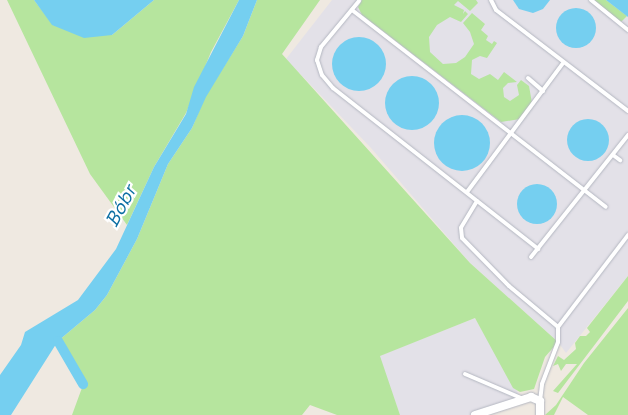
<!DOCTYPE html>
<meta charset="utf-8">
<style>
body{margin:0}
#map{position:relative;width:628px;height:415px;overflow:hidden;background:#efe9e1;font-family:"Space Grotesk",sans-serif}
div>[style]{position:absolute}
.industrial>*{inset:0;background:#e3e1e8}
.green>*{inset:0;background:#b6e59e}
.water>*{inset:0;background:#75cff0}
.round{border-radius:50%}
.canal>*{height:10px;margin:-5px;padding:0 5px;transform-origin:5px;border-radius:5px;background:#75cff0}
.roads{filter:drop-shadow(0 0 1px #b4b7c1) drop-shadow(0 0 1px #b4b7c1)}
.lane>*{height:4px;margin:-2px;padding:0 2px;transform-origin:2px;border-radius:2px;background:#fff}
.street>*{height:8px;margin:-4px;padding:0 4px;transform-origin:4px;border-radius:4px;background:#fff}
span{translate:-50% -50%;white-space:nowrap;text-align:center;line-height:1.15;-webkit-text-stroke:4.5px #fff;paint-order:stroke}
.water-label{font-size:19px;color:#0d6fa3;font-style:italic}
</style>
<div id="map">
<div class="industrial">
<div style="clip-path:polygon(332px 0,628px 0,628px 276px,566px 353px,558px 342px,470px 263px,371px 148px,286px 59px)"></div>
<div style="clip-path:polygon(475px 318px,521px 398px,475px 415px,400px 415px,379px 356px)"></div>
</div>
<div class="green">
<div style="clip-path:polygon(7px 0,34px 0,53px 25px,112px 35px,154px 0,239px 0,211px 52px,186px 113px,154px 167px,127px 225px,90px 174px)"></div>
<div style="clip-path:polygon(257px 0,320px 0,282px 54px,470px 263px,558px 342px,545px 357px,534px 389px,520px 392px,513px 388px,475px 318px,380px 356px,400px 415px,337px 415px,310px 405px,302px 415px,72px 415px,83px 385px,58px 341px,95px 310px,107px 295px,137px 239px,168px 164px,192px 128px,205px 97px,243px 36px)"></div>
<div style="clip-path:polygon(362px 0,476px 0,478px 3px,470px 11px,458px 1px,454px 5px,464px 10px,463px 14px,465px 11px,468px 14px,461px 22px,450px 17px,437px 25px,429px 37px,430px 52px,443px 64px,456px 63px,465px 57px,474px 44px,470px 32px,463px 23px,472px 13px,485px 24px,481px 30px,488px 36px,486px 40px,492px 44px,494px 41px,497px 43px,487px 58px,480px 56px,472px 60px,471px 74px,479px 79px,490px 74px,498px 80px,504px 72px,517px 82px,508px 83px,503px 88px,504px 97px,510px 101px,519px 95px,517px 85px,521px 80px,529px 86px,532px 103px,520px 119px,501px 122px,362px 15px,358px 7px)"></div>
<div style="clip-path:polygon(594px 0,606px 0,627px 16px,621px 22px)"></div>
<div style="clip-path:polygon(628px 276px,628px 301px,558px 393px,553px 391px,577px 364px,566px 364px,561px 371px,558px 364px,553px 366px,558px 356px,564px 360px,576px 349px,575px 343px,580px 336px,586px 336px,590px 332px,587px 328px)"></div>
<div style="clip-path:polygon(628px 308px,628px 415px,588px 415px,563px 397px,554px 415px,545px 415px,556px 405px,584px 363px)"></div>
</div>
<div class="water">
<div style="clip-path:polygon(34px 0,154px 0,112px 35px,84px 38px,52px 25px)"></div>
<div style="clip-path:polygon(239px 0,257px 0,243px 36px,206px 97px,192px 128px,168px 164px,137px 239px,107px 295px,95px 310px,58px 341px,11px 415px,0 415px,0 375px,21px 345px,25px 332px,78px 300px,116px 249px,154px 167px,186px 114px,194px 87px)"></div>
<div style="clip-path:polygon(513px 0,550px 0,543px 9px,533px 13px,519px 9px)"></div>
<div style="clip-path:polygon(606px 0,628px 0,628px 17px)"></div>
<div class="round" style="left:556px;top:8px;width:40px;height:40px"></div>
<div class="round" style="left:332px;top:37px;width:54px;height:54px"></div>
<div class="round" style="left:385px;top:76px;width:54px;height:54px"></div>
<div class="round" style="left:434px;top:115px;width:56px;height:56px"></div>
<div class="round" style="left:567px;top:119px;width:42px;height:42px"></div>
<div class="round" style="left:517px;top:184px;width:40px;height:40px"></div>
</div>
<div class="canal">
<div style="left:58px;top:341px;width:50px;rotate:59.8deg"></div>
</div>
<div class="roads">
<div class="lane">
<div style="left:491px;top:0;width:11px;rotate:63deg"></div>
<div style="left:496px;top:10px;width:166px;rotate:37.4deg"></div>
<div style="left:591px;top:0;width:48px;rotate:39deg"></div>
<div style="left:359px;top:1px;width:60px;rotate:129.6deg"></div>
<div style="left:321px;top:47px;width:14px;rotate:107deg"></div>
<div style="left:317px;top:60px;width:16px;rotate:72deg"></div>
<div style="left:322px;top:75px;width:17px;rotate:50deg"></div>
<div style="left:333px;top:88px;width:261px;rotate:38.1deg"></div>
<div style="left:352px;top:10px;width:321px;rotate:37.8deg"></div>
<div style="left:528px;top:78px;width:20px;rotate:41deg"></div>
<div style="left:613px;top:155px;width:9px;rotate:36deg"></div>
<div style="left:467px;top:192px;width:161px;rotate:-53.3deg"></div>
<div style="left:477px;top:201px;width:31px;rotate:121deg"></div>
<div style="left:461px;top:228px;width:10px;rotate:84deg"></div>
<div style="left:462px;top:238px;width:67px;rotate:45.6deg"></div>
<div style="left:509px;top:286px;width:64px;rotate:39.9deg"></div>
<div style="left:531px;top:257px;width:156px;rotate:-51.5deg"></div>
<div style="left:465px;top:374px;width:61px;rotate:23.2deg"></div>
<div style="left:540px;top:401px;width:17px;rotate:-83deg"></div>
<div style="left:542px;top:384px;width:45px;rotate:-69.1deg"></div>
<div style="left:558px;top:342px;width:15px;rotate:-90deg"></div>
<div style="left:558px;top:327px;width:116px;rotate:-52.7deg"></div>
</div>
<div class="street">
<div style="left:475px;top:415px;width:59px;rotate:-17.8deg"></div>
<div style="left:531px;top:397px;width:10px;rotate:24deg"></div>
<div style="left:540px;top:401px;width:14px;rotate:90deg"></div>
</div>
</div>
<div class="water-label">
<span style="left:121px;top:206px;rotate:-62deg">Bóbr</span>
</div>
</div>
